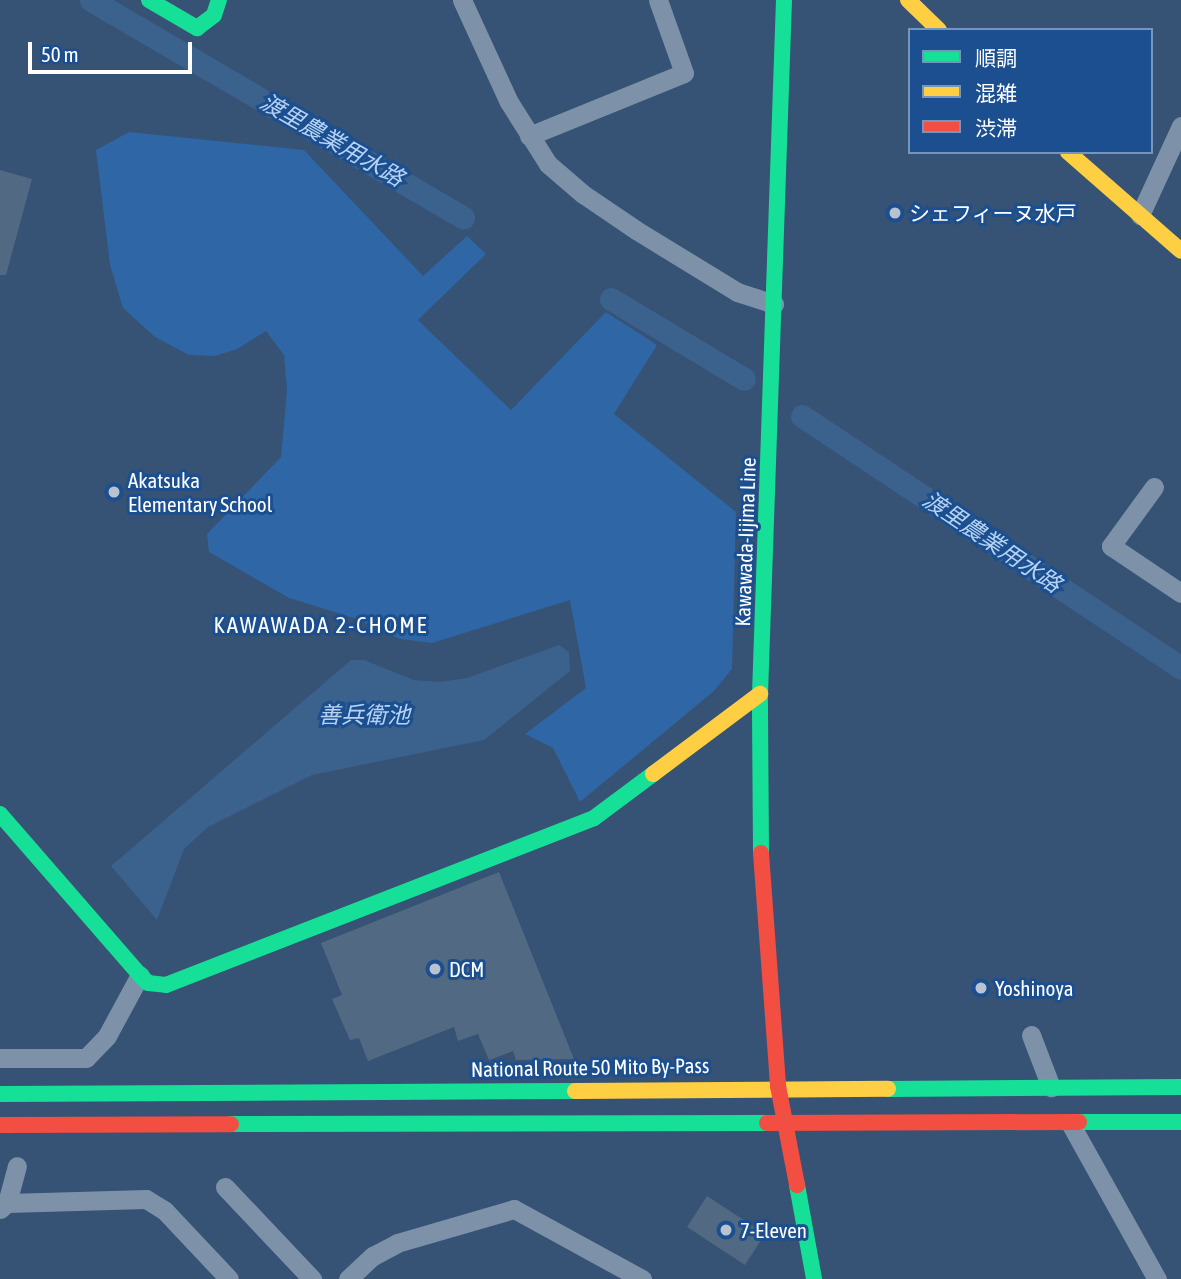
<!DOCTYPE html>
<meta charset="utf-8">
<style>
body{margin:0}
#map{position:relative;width:1181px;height:1279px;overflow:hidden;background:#365274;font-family:"Asap Condensed","Noto Sans JP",sans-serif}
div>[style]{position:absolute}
.green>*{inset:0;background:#2f66a5}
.water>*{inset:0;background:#3b618d}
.canal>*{height:23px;margin:-11.5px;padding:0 11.5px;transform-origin:11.5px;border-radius:11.5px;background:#3b618d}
.building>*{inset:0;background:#526984}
.street>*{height:19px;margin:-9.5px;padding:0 9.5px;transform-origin:9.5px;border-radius:9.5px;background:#7d92a8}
.fast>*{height:16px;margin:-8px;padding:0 8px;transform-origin:8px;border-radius:8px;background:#16e098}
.slow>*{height:16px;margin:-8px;padding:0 8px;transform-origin:8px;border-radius:8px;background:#ffcf43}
.jam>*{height:16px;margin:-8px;padding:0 8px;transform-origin:8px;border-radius:8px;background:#f24e42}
.dots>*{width:19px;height:19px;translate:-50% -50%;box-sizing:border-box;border:4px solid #1b4f8f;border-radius:50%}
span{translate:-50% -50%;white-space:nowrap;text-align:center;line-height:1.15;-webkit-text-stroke:6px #1b4f8f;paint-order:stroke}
.poi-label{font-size:21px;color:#fff}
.left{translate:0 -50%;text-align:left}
.street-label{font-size:21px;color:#fff}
.water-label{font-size:23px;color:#b5d3f5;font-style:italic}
.neighbourhood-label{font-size:23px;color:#fff;letter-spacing:2px}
.legend{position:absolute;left:908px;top:28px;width:245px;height:126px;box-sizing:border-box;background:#1b4f8f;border:2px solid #7695bc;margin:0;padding:9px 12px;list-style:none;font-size:21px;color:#fff}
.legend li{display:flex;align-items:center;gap:14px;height:35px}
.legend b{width:35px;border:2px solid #7695bc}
.scale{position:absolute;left:28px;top:42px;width:164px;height:32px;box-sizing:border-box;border:4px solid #fff;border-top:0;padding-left:9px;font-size:21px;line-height:24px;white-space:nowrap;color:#fff;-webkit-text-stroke:5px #1b4f8f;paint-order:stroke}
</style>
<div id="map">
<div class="green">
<div style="clip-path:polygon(129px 132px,304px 150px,423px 276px,467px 236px,486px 254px,418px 320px,511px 410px,606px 312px,657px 345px,614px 414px,736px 512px,732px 669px,714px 691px,580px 802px,553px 748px,525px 734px,586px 688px,570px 600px,432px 643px,400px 639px,354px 618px,289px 598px,209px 552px,207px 534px,281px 457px,287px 390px,284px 355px,266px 331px,237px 349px,215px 356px,189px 355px,155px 337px,123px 308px,110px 265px,96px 150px)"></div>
</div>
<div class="water">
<div style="clip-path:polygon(559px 645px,569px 652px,570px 671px,484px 740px,312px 775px,208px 827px,184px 849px,157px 920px,111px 866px,351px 660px,364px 660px,414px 680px,440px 682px,467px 678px)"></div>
</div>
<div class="canal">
<div style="left:91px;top:0;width:431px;rotate:30.3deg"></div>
<div style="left:611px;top:299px;width:155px;rotate:31deg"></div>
<div style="left:802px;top:416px;width:455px;rotate:33.6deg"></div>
</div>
<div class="building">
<div style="clip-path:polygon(0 170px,32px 179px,6px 275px,0 275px)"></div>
<div style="clip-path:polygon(499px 872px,574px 1059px,516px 1060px,513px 1051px,489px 1060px,478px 1034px,458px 1041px,454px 1027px,368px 1061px,359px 1038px,350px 1040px,332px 999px,342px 995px,321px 943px)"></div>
<div style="clip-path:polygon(707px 1196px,765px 1234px,745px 1265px,687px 1227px)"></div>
</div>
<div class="street">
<div style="left:462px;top:0;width:112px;rotate:65.3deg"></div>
<div style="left:509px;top:102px;width:73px;rotate:57.8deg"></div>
<div style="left:548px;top:164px;width:46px;rotate:40.6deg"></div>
<div style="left:583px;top:194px;width:64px;rotate:34.2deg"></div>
<div style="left:636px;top:230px;width:119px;rotate:31.5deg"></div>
<div style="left:737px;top:292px;width:39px;rotate:18deg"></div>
<div style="left:529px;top:136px;width:167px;rotate:-22.1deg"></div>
<div style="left:684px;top:73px;width:77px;rotate:-109.6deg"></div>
<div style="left:1140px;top:215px;width:98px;rotate:-65.3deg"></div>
<div style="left:1154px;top:487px;width:73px;rotate:126.1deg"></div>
<div style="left:1111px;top:546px;width:84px;rotate:33.9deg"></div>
<div style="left:1031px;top:1035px;width:56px;rotate:69deg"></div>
<div style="left:0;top:1058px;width:86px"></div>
<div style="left:86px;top:1058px;width:30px;rotate:-46deg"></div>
<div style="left:107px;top:1036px;width:69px;rotate:-61.6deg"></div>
<div style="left:1070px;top:1123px;width:179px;rotate:60.9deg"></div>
<div style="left:225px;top:1187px;width:127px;rotate:46.6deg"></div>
<div style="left:7px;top:1203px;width:139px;rotate:-1.6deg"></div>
<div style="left:146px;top:1199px;width:22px;rotate:32deg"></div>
<div style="left:165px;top:1211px;width:93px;rotate:46.7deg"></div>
<div style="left:0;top:1209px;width:9px;rotate:-41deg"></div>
<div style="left:7px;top:1203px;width:38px;rotate:-75deg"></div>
<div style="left:348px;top:1279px;width:34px;rotate:-43deg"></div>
<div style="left:373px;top:1256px;width:27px;rotate:-28deg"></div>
<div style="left:397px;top:1243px;width:122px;rotate:-16.2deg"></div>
<div style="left:514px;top:1209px;width:146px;rotate:28.7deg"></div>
</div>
<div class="fast">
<div style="left:149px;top:0;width:56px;rotate:30.3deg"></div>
<div style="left:197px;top:28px;width:21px;rotate:-37deg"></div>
<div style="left:214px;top:15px;width:16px;rotate:-72deg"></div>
<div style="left:0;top:814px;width:213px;rotate:49deg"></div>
<div style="left:140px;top:975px;width:11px;rotate:45deg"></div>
<div style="left:148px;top:983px;width:18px;rotate:6deg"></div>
<div style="left:166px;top:985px;width:459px;rotate:-21.3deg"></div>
<div style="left:594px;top:818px;width:74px;rotate:-36.7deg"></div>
<div style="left:761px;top:853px;width:159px;rotate:-90.4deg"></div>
<div style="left:760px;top:694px;width:694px;rotate:-88.02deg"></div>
<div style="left:888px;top:1089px;width:293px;rotate:-0.4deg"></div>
<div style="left:0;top:1094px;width:575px;rotate:-0.3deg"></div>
<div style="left:1079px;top:1122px;width:102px"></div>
<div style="left:231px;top:1124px;width:536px;rotate:-0.11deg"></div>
<div style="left:797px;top:1185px;width:96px;rotate:79.7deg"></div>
</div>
<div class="slow">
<div style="left:908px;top:0;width:43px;rotate:44.1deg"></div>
<div style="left:1068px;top:152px;width:150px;rotate:41.2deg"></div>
<div style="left:653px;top:774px;width:134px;rotate:-36.8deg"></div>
<div style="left:575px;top:1091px;width:313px;rotate:-0.4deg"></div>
</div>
<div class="jam">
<div style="left:761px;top:853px;width:234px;rotate:85.8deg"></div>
<div style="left:778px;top:1086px;width:101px;rotate:79.1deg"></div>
<div style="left:767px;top:1123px;width:312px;rotate:-0.2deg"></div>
<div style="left:0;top:1125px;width:231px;rotate:-0.2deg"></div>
</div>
<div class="dots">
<div style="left:895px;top:213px;background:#b9c2ce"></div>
<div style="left:114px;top:492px;background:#b9c2ce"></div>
<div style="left:435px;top:969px;background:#b9c2ce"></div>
<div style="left:981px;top:988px;background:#b9c2ce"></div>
<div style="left:726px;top:1230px;background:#b9c2ce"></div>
</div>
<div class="poi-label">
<span class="left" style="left:909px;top:213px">シェフィーヌ水戸</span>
<span class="left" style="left:128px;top:492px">Akatsuka<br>Elementary School</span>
<span class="left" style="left:449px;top:969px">DCM</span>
<span class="left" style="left:995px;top:988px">Yoshinoya</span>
<span class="left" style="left:740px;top:1230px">7-Eleven</span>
</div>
<div class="street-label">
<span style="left:745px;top:542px;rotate:-88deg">Kawawada-Iijima Line</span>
<span style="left:590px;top:1067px;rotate:-1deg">National Route 50 Mito By-Pass</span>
</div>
<div class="water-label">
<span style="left:332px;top:140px;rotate:30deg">渡里農業用水路</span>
<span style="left:992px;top:542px;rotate:34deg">渡里農業用水路</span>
<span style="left:364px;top:715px">善兵衛池</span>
</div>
<div class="neighbourhood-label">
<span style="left:321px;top:625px">KAWAWADA 2-CHOME</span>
</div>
<ul class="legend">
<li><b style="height:9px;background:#16e098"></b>順調</li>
<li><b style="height:9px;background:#ffcf43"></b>混雑</li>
<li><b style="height:9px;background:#f24e42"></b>渋滞</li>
</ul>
<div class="scale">50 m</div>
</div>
